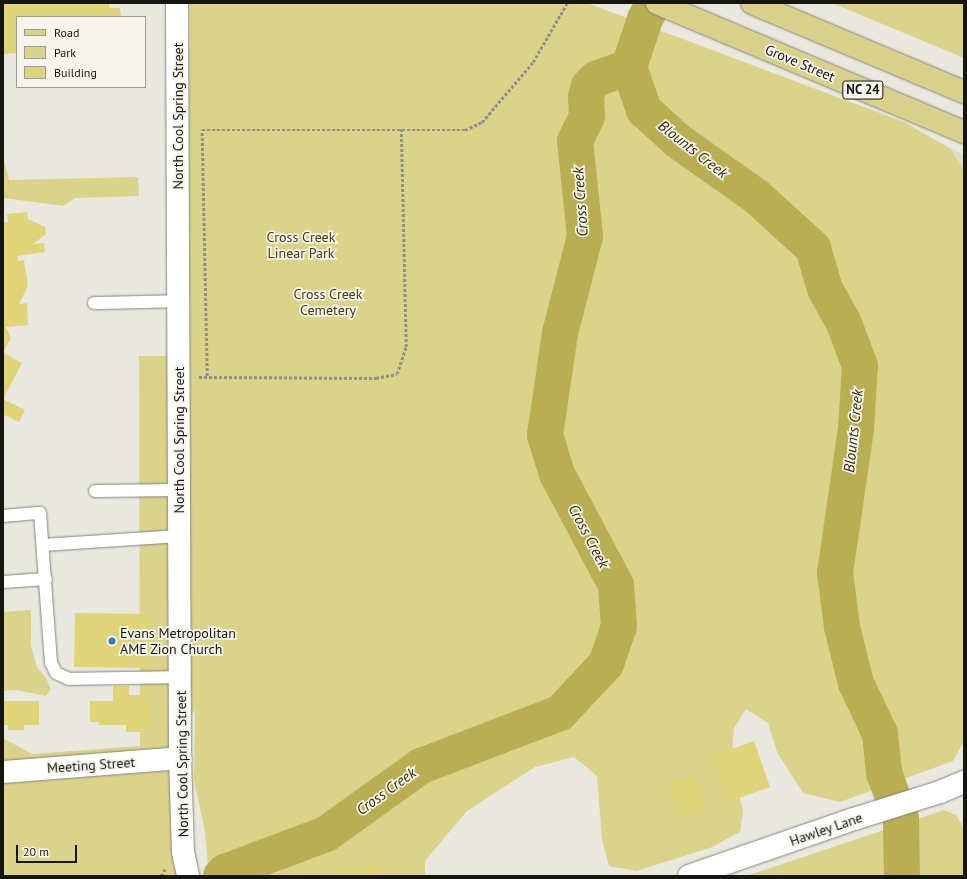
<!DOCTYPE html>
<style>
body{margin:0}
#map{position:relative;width:967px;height:879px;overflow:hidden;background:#e9e8de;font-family:"PT Sans",sans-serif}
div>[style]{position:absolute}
.built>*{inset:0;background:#dddbca}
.green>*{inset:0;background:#dcd38b}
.river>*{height:36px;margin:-18px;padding:0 18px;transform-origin:18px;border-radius:18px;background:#baae53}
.building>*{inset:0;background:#e0d478}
.path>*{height:2.5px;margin-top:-1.25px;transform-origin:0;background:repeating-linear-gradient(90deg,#908f88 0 3px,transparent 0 5px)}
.roads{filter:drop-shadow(0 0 1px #85857c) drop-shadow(0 0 1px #85857c)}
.lane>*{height:12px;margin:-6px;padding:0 6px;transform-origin:6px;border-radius:6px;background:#fff}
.street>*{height:22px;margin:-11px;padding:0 11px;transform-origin:11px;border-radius:11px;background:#fff}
.primary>*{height:22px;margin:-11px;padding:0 11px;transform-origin:11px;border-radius:11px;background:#d9d089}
.dots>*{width:11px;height:11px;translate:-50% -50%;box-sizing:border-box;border:2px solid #f6f5eb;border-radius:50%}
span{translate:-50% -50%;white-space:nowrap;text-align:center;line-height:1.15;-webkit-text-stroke:3.5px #f6f5eb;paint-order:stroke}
.shield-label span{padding:1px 3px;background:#f6f5eb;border:1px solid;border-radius:3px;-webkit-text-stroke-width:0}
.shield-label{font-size:13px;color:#151511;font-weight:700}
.street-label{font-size:14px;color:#151511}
.park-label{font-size:14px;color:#413c14}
.poi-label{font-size:14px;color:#151511}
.left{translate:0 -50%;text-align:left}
.water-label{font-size:15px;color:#322d04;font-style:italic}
.frame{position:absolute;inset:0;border:4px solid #151511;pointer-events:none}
.legend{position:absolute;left:16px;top:16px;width:130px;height:72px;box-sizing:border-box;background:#f6f5eb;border:1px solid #9c9b94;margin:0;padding:5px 7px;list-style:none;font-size:12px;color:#151511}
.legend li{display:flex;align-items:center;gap:8px;height:20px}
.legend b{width:20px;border:1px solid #9c9b94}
.scale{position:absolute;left:16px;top:845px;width:61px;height:18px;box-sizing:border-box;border:2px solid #151511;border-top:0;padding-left:5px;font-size:12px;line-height:14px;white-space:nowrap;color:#151511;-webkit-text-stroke:3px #f6f5eb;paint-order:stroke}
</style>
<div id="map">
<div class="built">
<div style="clip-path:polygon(951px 149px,964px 154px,964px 171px)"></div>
</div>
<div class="green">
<div style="clip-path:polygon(190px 3px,587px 3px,904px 122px,951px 149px,964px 171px,964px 741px,953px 761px,840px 802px,803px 793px,777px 752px,768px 723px,746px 709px,734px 728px,731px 765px,743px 810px,740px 832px,710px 848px,636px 871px,609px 866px,602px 839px,597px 776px,574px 757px,535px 767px,467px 811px,425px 861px,425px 876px,209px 876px,205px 832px,194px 780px,195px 710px,182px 727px,180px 876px,3px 876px,3px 738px,32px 754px,140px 746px,139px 356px,170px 356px,166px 110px,189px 110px)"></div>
<div style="clip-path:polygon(832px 3px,964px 3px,964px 58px)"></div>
<div style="clip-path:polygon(3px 157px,9px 180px,138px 177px,139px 196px,75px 198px,64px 206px,3px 198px)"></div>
<div style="clip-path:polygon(31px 610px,31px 645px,37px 667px,46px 678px,51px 689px,46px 696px,16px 690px,3px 691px,3px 612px)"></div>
<div style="clip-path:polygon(944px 810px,956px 815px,964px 828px,964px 876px,746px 876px)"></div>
</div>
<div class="river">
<div style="left:629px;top:67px;width:46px;rotate:70.8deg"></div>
<div style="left:644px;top:110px;width:46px;rotate:42.4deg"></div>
<div style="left:678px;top:141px;width:97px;rotate:35.3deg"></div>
<div style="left:757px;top:197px;width:76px;rotate:42.3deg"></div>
<div style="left:813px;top:248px;width:43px;rotate:73.7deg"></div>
<div style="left:825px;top:289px;width:37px;rotate:61deg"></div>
<div style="left:843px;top:321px;width:48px;rotate:69.3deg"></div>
<div style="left:860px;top:366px;width:63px;rotate:93.6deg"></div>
<div style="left:856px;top:429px;width:146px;rotate:98.3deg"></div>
<div style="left:835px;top:573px;width:54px;rotate:82.6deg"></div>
<div style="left:842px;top:627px;width:58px;rotate:76deg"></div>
<div style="left:856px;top:683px;width:56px;rotate:64.8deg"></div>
<div style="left:880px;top:734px;width:39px;rotate:84deg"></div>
<div style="left:884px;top:773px;width:49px;rotate:69.7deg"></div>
<div style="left:901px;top:819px;width:57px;rotate:89deg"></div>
<div style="left:221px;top:876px;width:6px;rotate:-45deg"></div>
<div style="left:225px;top:872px;width:108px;rotate:-20.6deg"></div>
<div style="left:326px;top:834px;width:117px;rotate:-35.6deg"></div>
<div style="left:421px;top:766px;width:149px;rotate:-20.9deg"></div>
<div style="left:560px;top:713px;width:67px;rotate:-46.8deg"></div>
<div style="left:606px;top:664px;width:39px;rotate:-71deg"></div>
<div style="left:619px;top:627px;width:42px;rotate:-94.1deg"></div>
<div style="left:616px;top:585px;width:126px;rotate:-118deg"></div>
<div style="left:557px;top:474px;width:41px;rotate:-107.1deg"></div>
<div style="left:545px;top:435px;width:103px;rotate:-81.6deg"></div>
<div style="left:560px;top:333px;width:100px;rotate:-75.5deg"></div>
<div style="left:585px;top:236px;width:96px;rotate:-96deg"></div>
<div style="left:575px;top:141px;width:28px;rotate:-64deg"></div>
<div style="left:587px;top:116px;width:19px;rotate:-93deg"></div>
<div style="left:586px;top:97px;width:11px;rotate:-75deg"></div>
<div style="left:589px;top:86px;width:10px;rotate:-45deg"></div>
<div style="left:596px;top:79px;width:35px;rotate:-20deg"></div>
<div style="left:629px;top:67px;width:51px;rotate:-71.6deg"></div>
<div style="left:645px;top:19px;width:18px;rotate:-61deg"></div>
</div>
<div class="building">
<div style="clip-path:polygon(3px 3px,109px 4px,109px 8px,120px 8px,121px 17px,17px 17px,17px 53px,3px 54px)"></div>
<div style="clip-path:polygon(27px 212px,28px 219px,45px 227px,46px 234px,33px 244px,44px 243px,45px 252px,17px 256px,18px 261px,24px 260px,28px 286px,19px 304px,27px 303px,28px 325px,6px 327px,11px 338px,3px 353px,3px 223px,8px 222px,7px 214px)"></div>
<div style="clip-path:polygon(3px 353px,22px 363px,3px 399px,25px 410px,19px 422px,5px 415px,3px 419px)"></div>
<div style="clip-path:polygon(75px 613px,150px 614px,150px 668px,74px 667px)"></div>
<div style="clip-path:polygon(113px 686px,129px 686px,129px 695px,149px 695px,149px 724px,140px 732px,126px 732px,126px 725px,99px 725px,99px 722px,90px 722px,90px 701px,113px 701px)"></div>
<div style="clip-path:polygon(3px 701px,39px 701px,39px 725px,24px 725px,24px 730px,8px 730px,8px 725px,3px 725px)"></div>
<div style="clip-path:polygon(754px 741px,770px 787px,728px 802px,712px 756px)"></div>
<div style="clip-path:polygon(694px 775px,706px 809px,682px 818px,669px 783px)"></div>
<div style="clip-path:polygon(378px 861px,382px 876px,316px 876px,316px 875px)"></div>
</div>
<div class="path">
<div style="left:207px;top:376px;width:246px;rotate:-91.2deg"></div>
<div style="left:202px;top:130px;width:263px"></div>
<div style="left:465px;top:130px;width:19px;rotate:-25deg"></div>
<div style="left:482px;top:122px;width:79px;rotate:-49.6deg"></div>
<div style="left:533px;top:62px;width:68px;rotate:-60deg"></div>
<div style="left:199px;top:377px;width:177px;rotate:0.3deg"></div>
<div style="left:376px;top:378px;width:21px;rotate:-11deg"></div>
<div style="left:397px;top:374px;width:28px;rotate:-72deg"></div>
<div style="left:406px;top:347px;width:218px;rotate:-91.3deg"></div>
<div style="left:161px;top:876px;width:8px;rotate:-60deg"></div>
</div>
<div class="roads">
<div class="lane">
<div style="left:94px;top:303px;width:85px;rotate:-1.3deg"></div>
<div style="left:95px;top:491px;width:84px;rotate:-0.7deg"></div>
<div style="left:3px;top:516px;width:37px;rotate:-5deg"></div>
<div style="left:40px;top:513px;width:150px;rotate:85.8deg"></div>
<div style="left:51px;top:663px;width:11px;rotate:63deg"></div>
<div style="left:56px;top:673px;width:14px;rotate:25deg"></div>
<div style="left:69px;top:679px;width:111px;rotate:-1deg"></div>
<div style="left:43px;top:545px;width:137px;rotate:-3.8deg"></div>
<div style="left:3px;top:582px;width:43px;rotate:-4deg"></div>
</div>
<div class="street">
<div style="left:177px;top:3px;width:755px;rotate:89.77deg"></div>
<div style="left:180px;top:758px;width:94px;rotate:88.2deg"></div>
<div style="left:183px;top:852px;width:25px;rotate:78deg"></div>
<div style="left:3px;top:772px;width:178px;rotate:-4.5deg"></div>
<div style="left:689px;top:876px;width:175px;rotate:-19.1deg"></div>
<div style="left:854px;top:819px;width:90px;rotate:-17.4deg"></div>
<div style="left:940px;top:792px;width:26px;rotate:-23deg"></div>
</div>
<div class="primary">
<div style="left:657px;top:3px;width:333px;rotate:22.8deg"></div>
<div style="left:752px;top:3px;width:230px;rotate:22.8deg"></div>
</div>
</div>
<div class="dots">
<div style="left:112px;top:641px;background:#2e7dcc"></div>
</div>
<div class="shield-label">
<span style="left:863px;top:90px">NC 24</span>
</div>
<div class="street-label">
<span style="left:800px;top:63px;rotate:23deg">Grove Street</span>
<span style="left:178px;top:116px;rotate:-90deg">North Cool Spring Street</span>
<span style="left:179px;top:440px;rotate:-90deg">North Cool Spring Street</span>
<span style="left:182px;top:764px;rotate:-91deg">North Cool Spring Street</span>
<span style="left:91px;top:765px;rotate:-4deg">Meeting Street</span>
<span style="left:826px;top:829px;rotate:-19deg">Hawley Lane</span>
</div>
<div class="park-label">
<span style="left:301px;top:245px">Cross Creek<br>Linear Park</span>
<span style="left:328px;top:302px">Cross Creek<br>Cemetery</span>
</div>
<div class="poi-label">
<span class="left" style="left:120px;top:641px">Evans Metropolitan<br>AME Zion Church</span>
</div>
<div class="water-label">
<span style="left:693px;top:149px;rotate:38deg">Blounts Creek</span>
<span style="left:580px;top:202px;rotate:-94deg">Cross Creek</span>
<span style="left:853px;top:431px;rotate:-84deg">Blounts Creek</span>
<span style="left:589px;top:536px;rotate:62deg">Cross Creek</span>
<span style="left:386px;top:791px;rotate:-36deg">Cross Creek</span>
</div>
<div class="frame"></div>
<ul class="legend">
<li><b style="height:5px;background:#d9d089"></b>Road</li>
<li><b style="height:11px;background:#dcd38b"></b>Park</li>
<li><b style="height:11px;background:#e0d478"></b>Building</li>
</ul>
<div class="scale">20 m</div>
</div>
